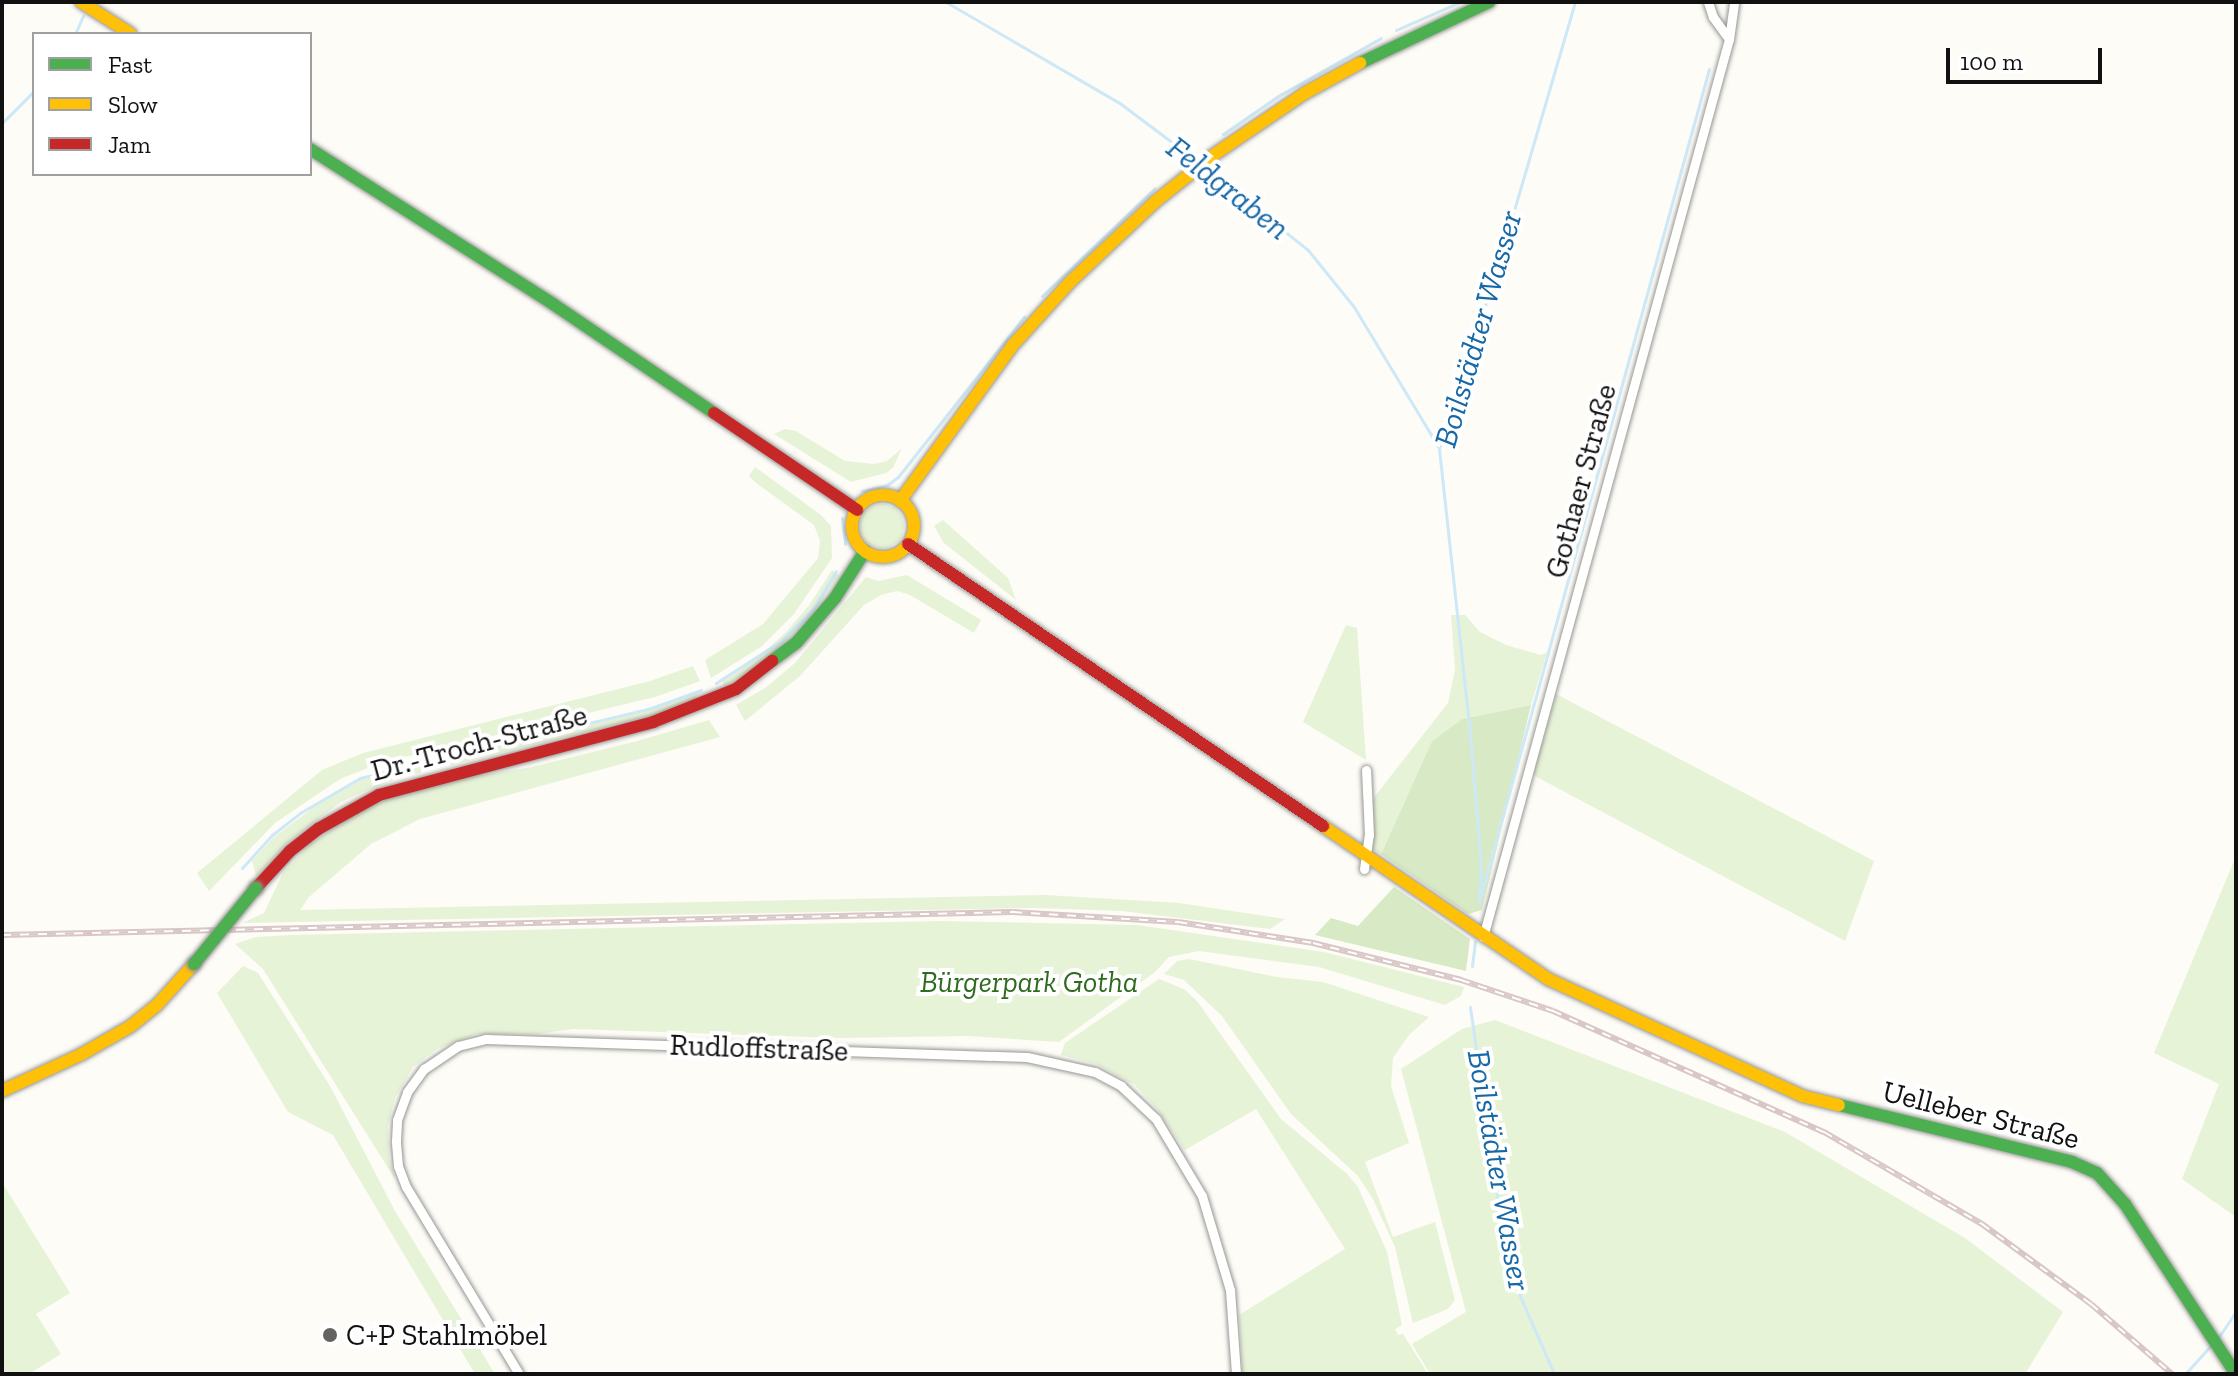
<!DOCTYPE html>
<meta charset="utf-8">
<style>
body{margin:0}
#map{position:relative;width:2238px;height:1376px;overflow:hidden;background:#fdfcf7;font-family:"Zilla Slab",serif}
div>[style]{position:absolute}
.green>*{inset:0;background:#e7f3d7}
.round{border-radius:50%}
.forest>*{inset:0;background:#d8eac5}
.stream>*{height:3px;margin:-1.5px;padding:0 1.5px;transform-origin:1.5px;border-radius:1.5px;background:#cde8f7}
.roads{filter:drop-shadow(0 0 2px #979795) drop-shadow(0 0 2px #979795)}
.street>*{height:9px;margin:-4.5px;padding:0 4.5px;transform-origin:4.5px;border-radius:4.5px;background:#fffffe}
.fast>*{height:12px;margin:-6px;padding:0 6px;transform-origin:6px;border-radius:6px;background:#4caf50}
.slow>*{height:12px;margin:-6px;padding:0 6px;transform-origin:6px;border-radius:6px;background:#ffc107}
.slow>.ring{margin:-6px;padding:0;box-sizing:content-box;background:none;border:12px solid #ffc107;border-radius:50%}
.jam>*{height:12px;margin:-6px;padding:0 6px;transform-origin:6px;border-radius:6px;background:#c62828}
.rail>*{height:6px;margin-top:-3px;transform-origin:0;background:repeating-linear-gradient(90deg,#fff 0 9px,#d9c6c7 0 18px);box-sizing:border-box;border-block:2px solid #d9c6c7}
.bridges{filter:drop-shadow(0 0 2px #8e8d8b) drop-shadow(0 0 2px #8e8d8b)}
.fast-bridge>*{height:12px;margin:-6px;padding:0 6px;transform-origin:6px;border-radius:6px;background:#4caf50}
.dots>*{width:22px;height:22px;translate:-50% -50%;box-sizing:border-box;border:4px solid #fff;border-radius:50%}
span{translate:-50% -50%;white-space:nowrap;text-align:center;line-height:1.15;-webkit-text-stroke:8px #fff;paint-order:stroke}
.street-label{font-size:30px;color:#111}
.park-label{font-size:30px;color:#2f6b1f;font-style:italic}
.poi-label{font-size:30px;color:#111}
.left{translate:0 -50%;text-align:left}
.water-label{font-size:32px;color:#1768a6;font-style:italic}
.frame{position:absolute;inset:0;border:4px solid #111;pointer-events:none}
.legend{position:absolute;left:32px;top:32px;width:280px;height:144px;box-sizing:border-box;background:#fff;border:2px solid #a0a0a0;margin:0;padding:10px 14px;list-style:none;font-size:24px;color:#111}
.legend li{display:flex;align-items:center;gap:16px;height:40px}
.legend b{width:40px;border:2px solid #a0a0a0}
.scale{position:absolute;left:1946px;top:48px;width:156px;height:36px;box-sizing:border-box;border:4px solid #111;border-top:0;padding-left:10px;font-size:24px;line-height:28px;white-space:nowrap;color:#111;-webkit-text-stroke:6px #fff;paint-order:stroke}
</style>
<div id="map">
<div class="green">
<div style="clip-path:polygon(785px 429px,796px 431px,845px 461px,874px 464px,887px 461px,902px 448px,893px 468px,886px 473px,851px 482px,774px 434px)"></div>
<div style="clip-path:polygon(755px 467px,821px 515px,831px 526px,832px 558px,794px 614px,762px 646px,711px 678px,705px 660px,763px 624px,818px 558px,820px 541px,814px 525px,756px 483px,749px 476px)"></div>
<div class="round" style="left:860px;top:504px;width:44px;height:44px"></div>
<div style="clip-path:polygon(943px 520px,1008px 578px,1016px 600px,944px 543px,934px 526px)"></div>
<div style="clip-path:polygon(832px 570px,839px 575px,810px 617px,770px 657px,725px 686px,720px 679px,761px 655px,786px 632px,810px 604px)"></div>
<div style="clip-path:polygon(907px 575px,981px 620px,974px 633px,910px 595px,897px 591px,881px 595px,864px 605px,800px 676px,745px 721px,736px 705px,765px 688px,795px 663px,866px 577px,878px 581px)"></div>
<div style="clip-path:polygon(1451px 615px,1465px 615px,1480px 632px,1506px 645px,1541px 655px,1547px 652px,1531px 705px,1462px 719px,1432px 741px,1381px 854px,1372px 848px,1372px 800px,1448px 703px,1455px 670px)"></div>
<div style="clip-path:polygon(1346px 625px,1357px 628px,1366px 760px,1303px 722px)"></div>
<div style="clip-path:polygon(693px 666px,700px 681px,655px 697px,383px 762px,340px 779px,275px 823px,209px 891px,197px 873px,322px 770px,363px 753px,650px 681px)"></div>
<div style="clip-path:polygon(700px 692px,693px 700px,661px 713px,399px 778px,370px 789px,341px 802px,290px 840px,256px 876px,252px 861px,274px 837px,317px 805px,360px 780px,646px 711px)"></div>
<div style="clip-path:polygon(1556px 694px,1874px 861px,1845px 941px,1533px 775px)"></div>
<div style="clip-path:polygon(709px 720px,720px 737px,420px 819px,371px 844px,309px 897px,300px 910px,1046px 895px,1179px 903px,1285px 919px,1270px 929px,1122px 911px,1035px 908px,242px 923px,264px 913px,283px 873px,311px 844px,348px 819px,387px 799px,471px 777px,532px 767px,637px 741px)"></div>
<div style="clip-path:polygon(2236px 856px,2236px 1217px,2182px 1179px,2219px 1084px,2154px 1053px)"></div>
<div style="clip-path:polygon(940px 921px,1137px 925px,1324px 952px,1464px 987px,1461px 996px,1445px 1005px,1319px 967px,1199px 951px,1169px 957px,1155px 972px,1059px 1042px,968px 1036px,838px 1038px,573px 1029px,537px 1034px,476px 1034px,437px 1049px,413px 1067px,395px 1098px,388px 1126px,389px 1157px,395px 1179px,263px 969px,235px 944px,256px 937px,290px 935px)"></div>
<div style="clip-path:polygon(1189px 959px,1277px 977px,1323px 982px,1429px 1017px,1409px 1035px,1393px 1058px,1391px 1086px,1409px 1143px,1365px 1162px,1393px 1237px,1435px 1222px,1455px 1300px,1448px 1309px,1413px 1323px,1395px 1247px,1373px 1199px,1358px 1176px,1291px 1114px,1222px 1016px,1184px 980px,1164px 974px,1177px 961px)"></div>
<div style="clip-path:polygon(243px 966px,258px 973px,330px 1086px,395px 1211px,495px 1374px,475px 1374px,333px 1135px,288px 1112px,217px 993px)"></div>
<div style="clip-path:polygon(1159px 979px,1184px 989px,1197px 1001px,1281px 1119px,1347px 1174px,1358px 1187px,1387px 1252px,1402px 1325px,1395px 1329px,1398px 1335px,1403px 1334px,1428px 1374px,1243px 1374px,1239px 1315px,1345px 1249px,1256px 1109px,1185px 1150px,1157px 1109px,1135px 1085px,1096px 1064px,1061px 1055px,1065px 1043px)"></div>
<div style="clip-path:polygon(1495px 1020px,1785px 1132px,1965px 1238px,2063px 1312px,2025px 1374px,1430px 1374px,1412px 1344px,1466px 1312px,1401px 1069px,1462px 1029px)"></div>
<div style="clip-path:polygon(2px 1182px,70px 1293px,36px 1314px,61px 1354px,29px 1374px,2px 1374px)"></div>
</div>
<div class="forest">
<div style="clip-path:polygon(1531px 705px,1482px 910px,1468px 914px,1381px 854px,1432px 741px,1462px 719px)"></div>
<div style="clip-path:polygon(1394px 887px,1470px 939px,1466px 971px,1315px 935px,1331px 918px,1358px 926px)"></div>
</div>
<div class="stream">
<div style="left:946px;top:2px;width:203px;rotate:30.2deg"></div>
<div style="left:1121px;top:104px;width:95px;rotate:36.9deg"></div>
<div style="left:1396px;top:30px;width:70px;rotate:-23.6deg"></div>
<div style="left:75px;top:34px;width:20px;rotate:-66deg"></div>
<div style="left:2px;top:123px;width:45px;rotate:-45deg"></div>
<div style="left:1223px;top:134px;width:67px;rotate:-34.6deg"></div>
<div style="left:1278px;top:96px;width:118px;rotate:-29.4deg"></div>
<div style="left:1206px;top:168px;width:131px;rotate:38.8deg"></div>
<div style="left:1308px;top:250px;width:73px;rotate:51.1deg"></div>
<div style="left:1354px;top:307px;width:165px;rotate:58.9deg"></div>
<div style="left:1042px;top:296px;width:156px;rotate:-43.7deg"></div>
<div style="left:862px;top:491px;width:26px;rotate:-13deg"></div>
<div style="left:887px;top:485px;width:14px;rotate:-36deg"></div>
<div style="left:898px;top:477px;width:204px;rotate:-51.8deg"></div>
<div style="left:842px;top:518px;width:26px;rotate:83deg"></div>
<div style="left:716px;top:683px;width:77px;rotate:-32.9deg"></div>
<div style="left:781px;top:641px;width:45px;rotate:-45deg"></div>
<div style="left:813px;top:609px;width:44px;rotate:-58.8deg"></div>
<div style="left:242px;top:868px;width:45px;rotate:-47.7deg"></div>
<div style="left:272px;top:835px;width:36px;rotate:-38deg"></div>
<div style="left:300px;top:813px;width:69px;rotate:-30.3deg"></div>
<div style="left:360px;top:778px;width:296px;rotate:-13.5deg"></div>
<div style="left:648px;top:709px;width:56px;rotate:-19.7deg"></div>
<div style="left:1481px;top:895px;width:857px;rotate:-74.57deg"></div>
<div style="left:1479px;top:902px;width:35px;rotate:-87deg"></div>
<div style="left:1481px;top:867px;width:133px;rotate:-94.7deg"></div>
<div style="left:1470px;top:734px;width:288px;rotate:-96.2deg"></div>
<div style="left:1439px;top:448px;width:192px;rotate:-72.1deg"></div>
<div style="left:1498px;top:265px;width:274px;rotate:-73.7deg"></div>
<div style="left:1472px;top:966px;width:25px;rotate:-83deg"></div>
<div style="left:1470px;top:1007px;width:216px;rotate:81.8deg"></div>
<div style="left:1501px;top:1221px;width:77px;rotate:75.8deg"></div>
<div style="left:1520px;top:1296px;width:85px;rotate:66.4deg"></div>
<div style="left:2218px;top:1338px;width:32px;rotate:-56deg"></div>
<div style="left:2186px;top:1373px;width:40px;rotate:-48deg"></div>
</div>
<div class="roads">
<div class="street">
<div style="left:1708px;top:2px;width:16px;rotate:72deg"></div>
<div style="left:1713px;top:17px;width:27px;rotate:54deg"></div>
<div style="left:1364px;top:869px;width:34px;rotate:-82deg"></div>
<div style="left:1369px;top:835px;width:65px;rotate:-92.6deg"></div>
<div style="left:1483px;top:937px;width:931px;rotate:-74.68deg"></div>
<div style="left:1729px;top:39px;width:37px;rotate:-82deg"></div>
<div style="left:519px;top:1374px;width:218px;rotate:-121.1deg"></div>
<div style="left:406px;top:1187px;width:22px;rotate:-111deg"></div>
<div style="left:398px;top:1166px;width:25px;rotate:-95deg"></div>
<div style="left:396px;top:1141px;width:21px;rotate:-87deg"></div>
<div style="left:397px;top:1120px;width:30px;rotate:-70deg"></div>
<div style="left:407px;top:1092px;width:29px;rotate:-54deg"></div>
<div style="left:424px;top:1069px;width:41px;rotate:-34.1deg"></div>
<div style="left:458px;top:1046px;width:29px;rotate:-14deg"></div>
<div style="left:486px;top:1039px;width:541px;rotate:1.91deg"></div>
<div style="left:1027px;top:1057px;width:70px;rotate:12.4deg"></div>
<div style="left:1095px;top:1072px;width:30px;rotate:28deg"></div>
<div style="left:1121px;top:1086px;width:48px;rotate:43.3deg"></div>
<div style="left:1156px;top:1119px;width:90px;rotate:59.1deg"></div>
<div style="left:1202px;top:1196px;width:98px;rotate:73.4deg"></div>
<div style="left:1230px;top:1290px;width:84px;rotate:85.9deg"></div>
</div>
<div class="fast">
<div style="left:1360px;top:63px;width:143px;rotate:-25.3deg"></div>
<div style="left:310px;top:149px;width:288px;rotate:32.5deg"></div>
<div style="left:553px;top:304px;width:194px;rotate:34.1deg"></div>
<div style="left:772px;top:661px;width:31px;rotate:-37deg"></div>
<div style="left:797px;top:642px;width:58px;rotate:-49.2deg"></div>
<div style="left:835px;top:598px;width:56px;rotate:-57.4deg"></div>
<div style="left:1839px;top:1105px;width:240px;rotate:13.7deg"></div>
<div style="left:2072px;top:1162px;width:27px;rotate:24deg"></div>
<div style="left:2097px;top:1173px;width:42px;rotate:47.9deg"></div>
<div style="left:2125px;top:1204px;width:203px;rotate:56.9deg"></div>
</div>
<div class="slow">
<div style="left:81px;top:2px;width:59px;rotate:32.6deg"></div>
<div class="ring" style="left:852px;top:495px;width:50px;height:50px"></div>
<div style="left:900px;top:501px;width:193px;rotate:-54.1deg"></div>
<div style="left:1013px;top:345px;width:84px;rotate:-47.9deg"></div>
<div style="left:1069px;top:283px;width:120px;rotate:-43.3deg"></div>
<div style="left:1156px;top:201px;width:75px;rotate:-38.5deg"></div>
<div style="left:1215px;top:154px;width:109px;rotate:-34.1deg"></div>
<div style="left:1305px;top:93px;width:63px;rotate:-28.6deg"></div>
<div style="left:1323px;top:826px;width:272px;rotate:34.2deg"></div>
<div style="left:1548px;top:979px;width:280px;rotate:24.7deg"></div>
<div style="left:1802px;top:1096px;width:38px;rotate:14deg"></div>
<div style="left:2px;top:1091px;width:88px;rotate:-24.8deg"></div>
<div style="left:82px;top:1054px;width:56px;rotate:-29.7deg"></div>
<div style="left:131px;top:1026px;width:33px;rotate:-39deg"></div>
<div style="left:157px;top:1005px;width:55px;rotate:-47.9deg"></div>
</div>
<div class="jam">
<div style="left:714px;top:413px;width:173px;rotate:34.1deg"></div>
<div style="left:908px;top:544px;width:502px;rotate:34.2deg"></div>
<div style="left:256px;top:888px;width:50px;rotate:-47.4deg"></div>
<div style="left:290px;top:851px;width:36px;rotate:-38deg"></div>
<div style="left:318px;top:829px;width:70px;rotate:-29.1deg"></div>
<div style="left:379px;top:795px;width:284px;rotate:-14.9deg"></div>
<div style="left:653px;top:722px;width:89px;rotate:-21.7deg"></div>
<div style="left:736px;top:689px;width:46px;rotate:-37.9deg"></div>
</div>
</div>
<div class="rail">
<div style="left:2px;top:935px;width:1011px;rotate:-1.3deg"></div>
<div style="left:1013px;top:912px;width:165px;rotate:3.5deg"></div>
<div style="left:1178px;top:922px;width:137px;rotate:8.8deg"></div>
<div style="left:1313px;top:943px;width:153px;rotate:14deg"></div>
<div style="left:1461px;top:980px;width:97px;rotate:18.6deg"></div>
<div style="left:1553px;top:1011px;width:297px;rotate:24.1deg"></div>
<div style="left:1824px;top:1132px;width:183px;rotate:30.2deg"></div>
<div style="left:1982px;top:1224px;width:135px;rotate:36.3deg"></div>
<div style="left:2091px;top:1304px;width:107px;rotate:40.8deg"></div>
</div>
<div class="bridges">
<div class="fast-bridge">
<div style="left:194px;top:964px;width:98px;rotate:-50.8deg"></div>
</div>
</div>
<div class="dots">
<div style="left:330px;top:1335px;background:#646362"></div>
</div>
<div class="street-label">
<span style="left:1581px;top:481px;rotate:-75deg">Gothaer Straße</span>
<span style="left:479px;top:743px;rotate:-15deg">Dr.-Troch-Straße</span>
<span style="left:759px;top:1048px;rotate:2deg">Rudloffstraße</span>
<span style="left:1981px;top:1115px;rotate:14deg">Uelleber Straße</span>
</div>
<div class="park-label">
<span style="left:1029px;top:982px">Bürgerpark Gotha</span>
</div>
<div class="poi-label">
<span class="left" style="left:346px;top:1335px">C+P Stahlmöbel</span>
</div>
<div class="water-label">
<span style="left:1228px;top:188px;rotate:38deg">Feldgraben</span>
<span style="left:1478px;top:329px;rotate:-74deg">Boilstädter Wasser</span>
<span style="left:1499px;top:1170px;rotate:80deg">Boilstädter Wasser</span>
</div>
<div class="frame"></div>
<ul class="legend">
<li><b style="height:10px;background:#4caf50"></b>Fast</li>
<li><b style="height:10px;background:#ffc107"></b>Slow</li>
<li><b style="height:10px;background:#c62828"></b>Jam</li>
</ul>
<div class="scale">100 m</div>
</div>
